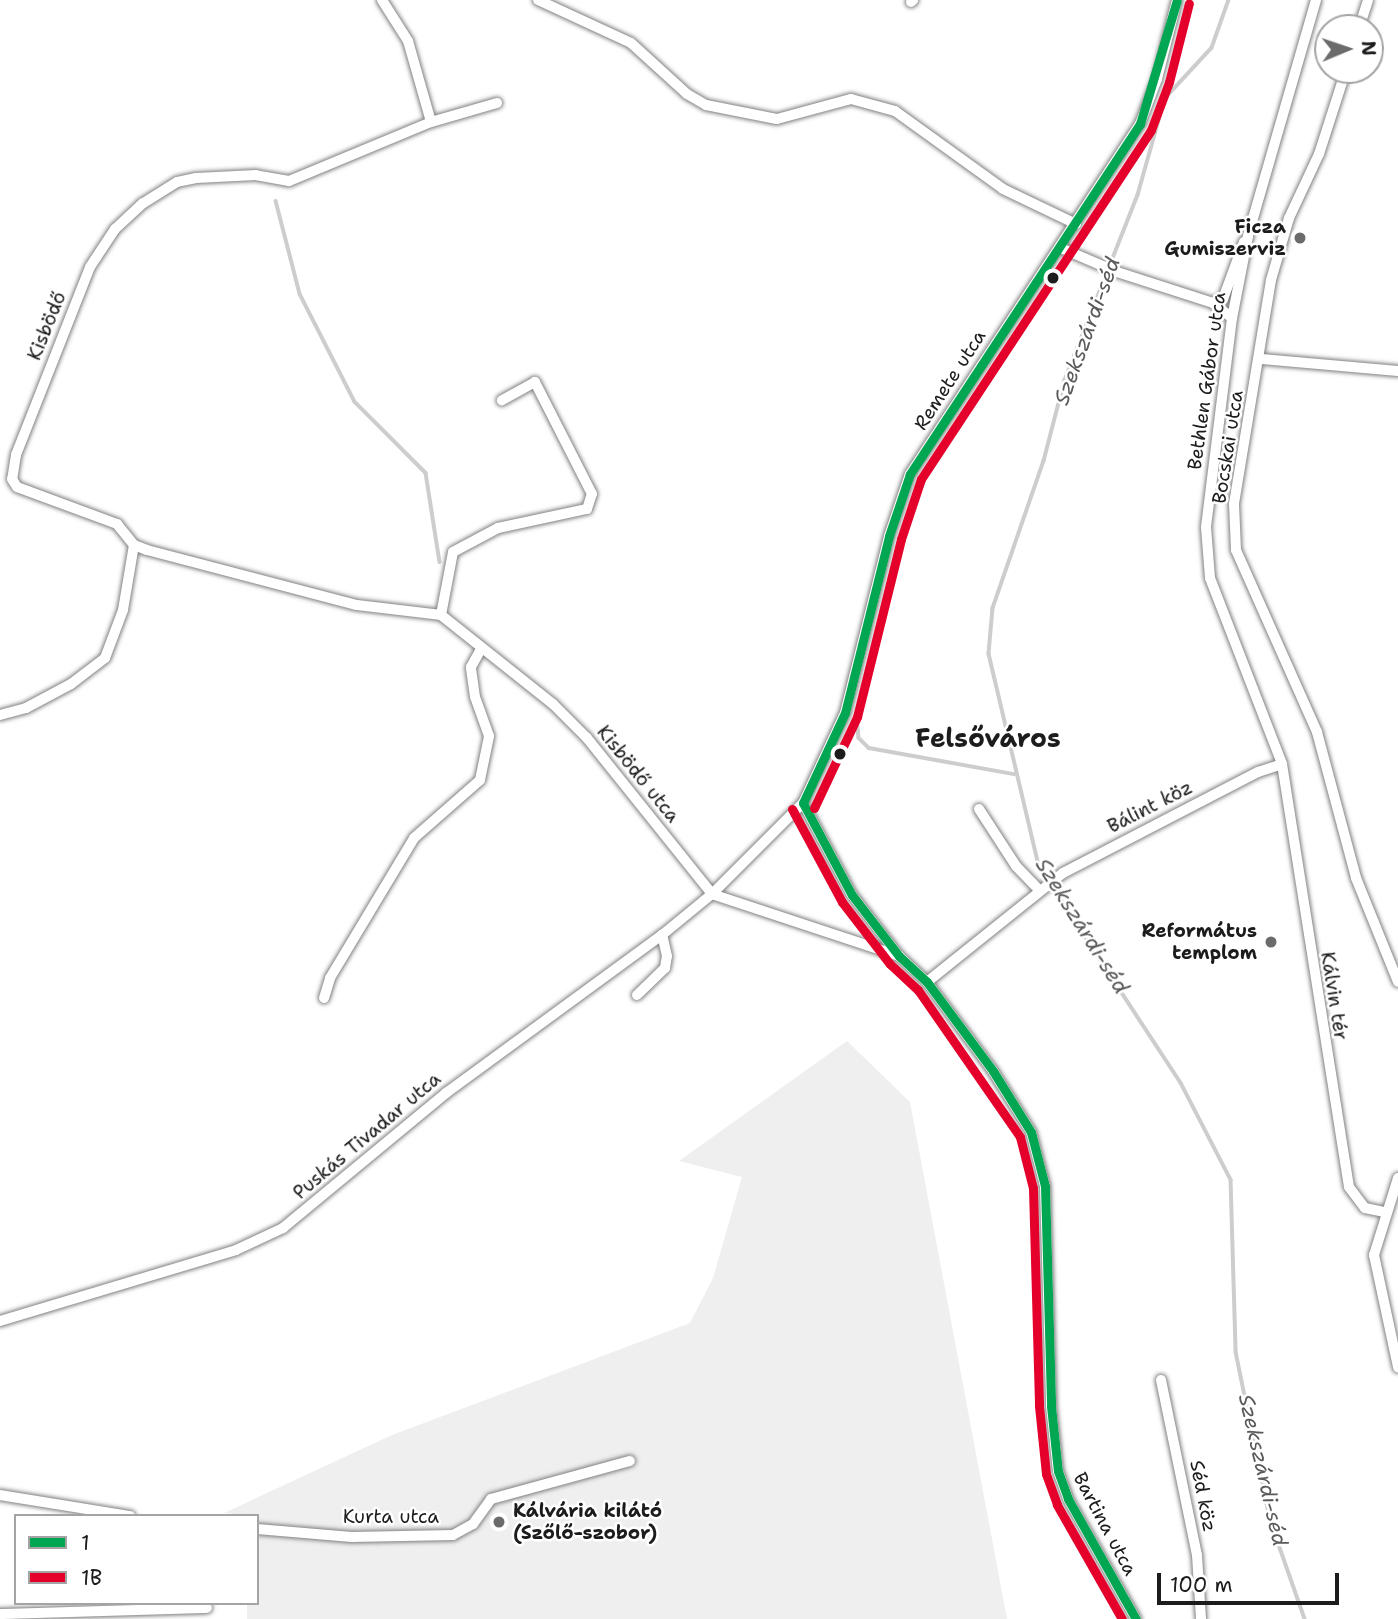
<!DOCTYPE html>
<meta charset="utf-8">
<style>
body{margin:0}
#map{position:relative;width:1398px;height:1619px;overflow:hidden;background:#fff;font-family:"Shantell Sans",sans-serif}
div>[style]{position:absolute}
.green>*{inset:0;background:#efefef}
.stream>*{height:3.5px;margin:-1.75px;padding:0 1.75px;transform-origin:1.75px;border-radius:1.75px;background:#cdcdcd}
.roads{filter:drop-shadow(0 0 2px #828282) drop-shadow(0 0 2px #828282)}
.minor>*{height:10px;margin:-5px;padding:0 5px;transform-origin:5px;border-radius:5px;background:#fff}
.bus-1>*{height:9px;margin:-4.5px;padding:0 4.5px;transform-origin:4.5px;border-radius:4.5px;background:#00a651}
.bus-2>*{height:9px;margin:-4.5px;padding:0 4.5px;transform-origin:4.5px;border-radius:4.5px;background:#e4002b}
.dots>*{width:19px;height:19px;translate:-50% -50%;box-sizing:border-box;border:4px solid #fff;border-radius:50%}
span{translate:-50% -50%;white-space:nowrap;text-align:center;line-height:1.15;-webkit-text-stroke:5px #fff;paint-order:stroke}
.poi-label{font-size:19px;color:#1c1c1c;font-weight:700}
.right{translate:-100% -50%;text-align:right}
.left{translate:0 -50%;text-align:left}
.street-label{font-size:19px;color:#1c1c1c}
.water-label{font-size:21px;color:#5a5a5a;font-style:italic}
.district-label{font-size:26px;color:#1c1c1c;font-weight:700}
.legend{position:absolute;left:14px;top:1514px;width:245px;height:91px;box-sizing:border-box;background:#fff;border:2px solid #a4a4a4;margin:0;padding:9px 12px;list-style:none;font-size:21px;color:#1c1c1c}
.legend li{display:flex;align-items:center;gap:14px;height:35px}
.legend b{width:35px;border:2px solid #a4a4a4}
.north{position:absolute;left:1314px;top:14px;width:70px;height:70px;box-sizing:border-box;background:#fff;border:2px solid #a4a4a4;border-radius:50%;rotate:88deg;font-size:19px;font-weight:700;line-height:28px;text-align:center;color:#1c1c1c}
.north::after{content:'';display:block;margin:auto;width:24px;height:32px;background:#6b6b6b;clip-path:polygon(50% 0,100% 100%,50% 72%,0 100%)}
.scale{position:absolute;left:1157px;top:1573px;width:182px;height:32px;box-sizing:border-box;border:4px solid #1c1c1c;border-top:0;padding-left:9px;font-size:21px;line-height:24px;white-space:nowrap;color:#1c1c1c;-webkit-text-stroke:5px #fff;paint-order:stroke}
</style>
<div id="map">
<div class="green">
<div style="clip-path:polygon(847px 1041px,910px 1102px,1007px 1619px,247px 1619px,247px 1603px,257px 1603px,257px 1516px,224px 1513px,392px 1435px,690px 1323px,713px 1278px,742px 1177px,679px 1161px)"></div>
</div>
<div class="stream">
<div style="left:1229px;top:0;width:51px;rotate:109.5deg"></div>
<div style="left:1212px;top:48px;width:69px;rotate:132.7deg"></div>
<div style="left:1165px;top:99px;width:100px;rotate:105.7deg"></div>
<div style="left:1138px;top:195px;width:199px;rotate:111.5deg"></div>
<div style="left:1065px;top:380px;width:84px;rotate:104.5deg"></div>
<div style="left:1044px;top:461px;width:156px;rotate:109.1deg"></div>
<div style="left:993px;top:608px;width:46px;rotate:95deg"></div>
<div style="left:989px;top:654px;width:218px;rotate:76.7deg"></div>
<div style="left:1039px;top:866px;width:259px;rotate:56.8deg"></div>
<div style="left:1181px;top:1083px;width:109px;rotate:62.7deg"></div>
<div style="left:1231px;top:1180px;width:172px;rotate:88.3deg"></div>
<div style="left:1236px;top:1352px;width:174px;rotate:78.4deg"></div>
<div style="left:1271px;top:1522px;width:103px;rotate:70.7deg"></div>
<div style="left:276px;top:201px;width:96px;rotate:75.5deg"></div>
<div style="left:300px;top:294px;width:121px;rotate:63deg"></div>
<div style="left:355px;top:402px;width:100px;rotate:45deg"></div>
<div style="left:426px;top:473px;width:90px;rotate:81.1deg"></div>
<div style="left:857px;top:716px;width:22px;rotate:85deg"></div>
<div style="left:859px;top:738px;width:14px;rotate:45deg"></div>
<div style="left:869px;top:748px;width:147px;rotate:10.2deg"></div>
</div>
<div class="roads">
<div class="minor">
<div style="left:382px;top:0;width:49px;rotate:57.6deg"></div>
<div style="left:408px;top:41px;width:84px;rotate:74.1deg"></div>
<div style="left:538px;top:0;width:102px;rotate:24.8deg"></div>
<div style="left:631px;top:43px;width:76px;rotate:42.3deg"></div>
<div style="left:687px;top:94px;width:22px;rotate:30deg"></div>
<div style="left:706px;top:105px;width:72px;rotate:11.2deg"></div>
<div style="left:777px;top:119px;width:77px;rotate:-15.1deg"></div>
<div style="left:851px;top:99px;width:46px;rotate:15.3deg"></div>
<div style="left:895px;top:111px;width:133px;rotate:35.8deg"></div>
<div style="left:1003px;top:189px;width:81px;rotate:25.6deg"></div>
<div style="left:1316px;top:0;width:246px;rotate:106.1deg"></div>
<div style="left:1248px;top:236px;width:84px;rotate:101deg"></div>
<div style="left:1232px;top:318px;width:211px;rotate:97.1deg"></div>
<div style="left:1206px;top:527px;width:51px;rotate:85.5deg"></div>
<div style="left:1210px;top:578px;width:199px;rotate:68.8deg"></div>
<div style="left:1282px;top:764px;width:428px;rotate:81deg"></div>
<div style="left:1349px;top:1187px;width:26px;rotate:53deg"></div>
<div style="left:1365px;top:1208px;width:19px;rotate:12deg"></div>
<div style="left:911px;top:2px;width:3px;rotate:-45deg"></div>
<div style="left:1359px;top:28px;width:29px;rotate:-72deg"></div>
<div style="left:1346px;top:70px;width:88px;rotate:107.8deg"></div>
<div style="left:1319px;top:154px;width:71px;rotate:115.1deg"></div>
<div style="left:1289px;top:218px;width:65px;rotate:106.2deg"></div>
<div style="left:1271px;top:280px;width:227px;rotate:99.4deg"></div>
<div style="left:1234px;top:504px;width:46px;rotate:87.5deg"></div>
<div style="left:1236px;top:550px;width:199px;rotate:66deg"></div>
<div style="left:1317px;top:732px;width:151px;rotate:75deg"></div>
<div style="left:1356px;top:878px;width:112px;rotate:68deg"></div>
<div style="left:497px;top:103px;width:69px;rotate:163.9deg"></div>
<div style="left:431px;top:122px;width:154px;rotate:157.4deg"></div>
<div style="left:289px;top:181px;width:34px;rotate:-170deg"></div>
<div style="left:256px;top:175px;width:60px;rotate:177.1deg"></div>
<div style="left:196px;top:178px;width:19px;rotate:168deg"></div>
<div style="left:177px;top:182px;width:40px;rotate:148deg"></div>
<div style="left:143px;top:203px;width:38px;rotate:137deg"></div>
<div style="left:115px;top:229px;width:45px;rotate:123.3deg"></div>
<div style="left:90px;top:267px;width:202px;rotate:111.5deg"></div>
<div style="left:16px;top:455px;width:24px;rotate:99deg"></div>
<div style="left:12px;top:479px;width:9px;rotate:58deg"></div>
<div style="left:17px;top:487px;width:107px;rotate:20.3deg"></div>
<div style="left:117px;top:524px;width:27px;rotate:51deg"></div>
<div style="left:134px;top:545px;width:14px;rotate:21deg"></div>
<div style="left:147px;top:550px;width:217px;rotate:14.7deg"></div>
<div style="left:357px;top:605px;width:85px;rotate:6.8deg"></div>
<div style="left:441px;top:615px;width:143px;rotate:38.5deg"></div>
<div style="left:553px;top:704px;width:48px;rotate:45deg"></div>
<div style="left:587px;top:738px;width:200px;rotate:51.3deg"></div>
<div style="left:712px;top:894px;width:197px;rotate:18.3deg"></div>
<div style="left:1061px;top:248px;width:61px;rotate:23.2deg"></div>
<div style="left:1117px;top:272px;width:101px;rotate:17.9deg"></div>
<div style="left:1213px;top:303px;width:24px;rotate:38deg"></div>
<div style="left:1213px;top:303px;width:11px;rotate:-22deg"></div>
<div style="left:1223px;top:299px;width:61px;rotate:-69.8deg"></div>
<div style="left:1261px;top:359px;width:138px;rotate:5deg"></div>
<div style="left:441px;top:615px;width:64px;rotate:-79.2deg"></div>
<div style="left:453px;top:552px;width:51px;rotate:-28.1deg"></div>
<div style="left:498px;top:528px;width:91px;rotate:-12.1deg"></div>
<div style="left:587px;top:509px;width:16px;rotate:-72deg"></div>
<div style="left:592px;top:494px;width:126px;rotate:-117deg"></div>
<div style="left:535px;top:382px;width:38px;rotate:151deg"></div>
<div style="left:0;top:715px;width:27px;rotate:-15deg"></div>
<div style="left:26px;top:708px;width:51px;rotate:-28.1deg"></div>
<div style="left:71px;top:684px;width:43px;rotate:-37.4deg"></div>
<div style="left:105px;top:658px;width:51px;rotate:-69.4deg"></div>
<div style="left:123px;top:610px;width:66px;rotate:-80.4deg"></div>
<div style="left:803px;top:803px;width:104px;rotate:62deg"></div>
<div style="left:852px;top:895px;width:77px;rotate:52.4deg"></div>
<div style="left:899px;top:956px;width:38px;rotate:43deg"></div>
<div style="left:927px;top:982px;width:111px;rotate:53.4deg"></div>
<div style="left:993px;top:1071px;width:72px;rotate:58.1deg"></div>
<div style="left:1031px;top:1132px;width:56px;rotate:75.5deg"></div>
<div style="left:1045px;top:1186px;width:220px;rotate:88.4deg"></div>
<div style="left:1051px;top:1406px;width:65px;rotate:83.9deg"></div>
<div style="left:1058px;top:1471px;width:30px;rotate:70deg"></div>
<div style="left:1068px;top:1499px;width:138px;rotate:60.5deg"></div>
<div style="left:803px;top:803px;width:99px;rotate:-65deg"></div>
<div style="left:845px;top:713px;width:182px;rotate:-76deg"></div>
<div style="left:889px;top:536px;width:65px;rotate:-71.3deg"></div>
<div style="left:910px;top:474px;width:419px;rotate:-56.7deg"></div>
<div style="left:1140px;top:124px;width:48px;rotate:-69.3deg"></div>
<div style="left:1157px;top:79px;width:81px;rotate:-75.8deg"></div>
<div style="left:979px;top:809px;width:68px;rotate:57deg"></div>
<div style="left:1016px;top:866px;width:32px;rotate:46deg"></div>
<div style="left:927px;top:982px;width:174px;rotate:-38.7deg"></div>
<div style="left:1063px;top:873px;width:220px;rotate:-27.4deg"></div>
<div style="left:1258px;top:772px;width:25px;rotate:-18deg"></div>
<div style="left:637px;top:995px;width:39px;rotate:-44deg"></div>
<div style="left:665px;top:968px;width:12px;rotate:-81deg"></div>
<div style="left:667px;top:956px;width:22px;rotate:-103deg"></div>
<div style="left:324px;top:998px;width:21px;rotate:-73deg"></div>
<div style="left:330px;top:978px;width:163px;rotate:-59deg"></div>
<div style="left:414px;top:838px;width:88px;rotate:-41.3deg"></div>
<div style="left:480px;top:780px;width:45px;rotate:-78.4deg"></div>
<div style="left:489px;top:736px;width:41px;rotate:-109.7deg"></div>
<div style="left:475px;top:697px;width:30px;rotate:-98deg"></div>
<div style="left:471px;top:667px;width:21px;rotate:-61deg"></div>
<div style="left:1398px;top:1178px;width:81px;rotate:107.3deg"></div>
<div style="left:1374px;top:1255px;width:115px;rotate:77.9deg"></div>
<div style="left:0;top:1321px;width:246px;rotate:-16.7deg"></div>
<div style="left:236px;top:1250px;width:52px;rotate:-25.1deg"></div>
<div style="left:283px;top:1228px;width:212px;rotate:-39.6deg"></div>
<div style="left:446px;top:1093px;width:268px;rotate:-36.2deg"></div>
<div style="left:662px;top:935px;width:65px;rotate:-39.4deg"></div>
<div style="left:712px;top:894px;width:129px;rotate:-45deg"></div>
<div style="left:1161px;top:1380px;width:179px;rotate:78.4deg"></div>
<div style="left:1197px;top:1555px;width:64px;rotate:86.4deg"></div>
<div style="left:0;top:1495px;width:132px;rotate:9.2deg"></div>
<div style="left:257px;top:1529px;width:95px;rotate:4.8deg"></div>
<div style="left:352px;top:1537px;width:101px;rotate:-1.1deg"></div>
<div style="left:453px;top:1535px;width:23px;rotate:-29deg"></div>
<div style="left:473px;top:1524px;width:31px;rotate:-54deg"></div>
<div style="left:491px;top:1499px;width:144px;rotate:-15.3deg"></div>
<div style="left:0;top:1614px;width:207px;rotate:-1.7deg"></div>
</div>
</div>
<div class="bus-1">
<div style="left:803px;top:803px;width:104px;rotate:62deg"></div>
<div style="left:852px;top:895px;width:77px;rotate:52.4deg"></div>
<div style="left:899px;top:956px;width:38px;rotate:43deg"></div>
<div style="left:927px;top:982px;width:111px;rotate:53.4deg"></div>
<div style="left:993px;top:1071px;width:72px;rotate:58.1deg"></div>
<div style="left:1031px;top:1132px;width:56px;rotate:75.5deg"></div>
<div style="left:1045px;top:1186px;width:220px;rotate:88.4deg"></div>
<div style="left:1051px;top:1406px;width:65px;rotate:83.9deg"></div>
<div style="left:1058px;top:1471px;width:30px;rotate:70deg"></div>
<div style="left:1068px;top:1499px;width:138px;rotate:60.5deg"></div>
<div style="left:803px;top:803px;width:99px;rotate:-65deg"></div>
<div style="left:845px;top:713px;width:182px;rotate:-76deg"></div>
<div style="left:889px;top:536px;width:65px;rotate:-71.3deg"></div>
<div style="left:910px;top:474px;width:419px;rotate:-56.7deg"></div>
<div style="left:1140px;top:124px;width:129px;rotate:-73.4deg"></div>
</div>
<div class="bus-2">
<div style="left:814px;top:808px;width:101px;rotate:-64.7deg"></div>
<div style="left:857px;top:717px;width:183px;rotate:-76.1deg"></div>
<div style="left:901px;top:539px;width:63px;rotate:-71.6deg"></div>
<div style="left:921px;top:479px;width:418px;rotate:-56.6deg"></div>
<div style="left:1151px;top:130px;width:51px;rotate:-69.4deg"></div>
<div style="left:1169px;top:82px;width:81px;rotate:-75.8deg"></div>
<div style="left:792px;top:809px;width:106px;rotate:61.7deg"></div>
<div style="left:842px;top:902px;width:78px;rotate:52.3deg"></div>
<div style="left:890px;top:964px;width:38px;rotate:43deg"></div>
<div style="left:918px;top:990px;width:179px;rotate:55.2deg"></div>
<div style="left:1020px;top:1137px;width:53px;rotate:75.7deg"></div>
<div style="left:1033px;top:1188px;width:218px;rotate:88.4deg"></div>
<div style="left:1039px;top:1406px;width:68px;rotate:84.1deg"></div>
<div style="left:1046px;top:1474px;width:33px;rotate:70deg"></div>
<div style="left:1057px;top:1505px;width:131px;rotate:60.3deg"></div>
</div>
<div class="dots">
<div style="left:1300px;top:238px;background:#6b6b6b"></div>
<div style="left:1053px;top:278px;background:#1c1c1c"></div>
<div style="left:840px;top:754px;background:#1c1c1c"></div>
<div style="left:1271px;top:942px;background:#6b6b6b"></div>
<div style="left:499px;top:1522px;background:#6b6b6b"></div>
</div>
<div class="poi-label">
<span class="right" style="left:1286px;top:238px">Ficza<br>Gumiszerviz</span>
<span class="right" style="left:1257px;top:942px">Református<br>templom</span>
<span class="left" style="left:513px;top:1522px">Kálvária kilátó<br>(Szőlő-szobor)</span>
</div>
<div class="street-label">
<span style="left:47px;top:326px;rotate:-68deg">Kisbödő</span>
<span style="left:950px;top:380px;rotate:-57deg">Remete utca</span>
<span style="left:1207px;top:381px;rotate:-82deg">Bethlen Gábor utca</span>
<span style="left:1228px;top:447px;rotate:-81deg">Bocskai utca</span>
<span style="left:638px;top:774px;rotate:51deg">Kisbödő utca</span>
<span style="left:1150px;top:807px;rotate:-27deg">Bálint köz</span>
<span style="left:1334px;top:996px;rotate:81deg">Kálvin tér</span>
<span style="left:367px;top:1136px;rotate:-40deg">Puskás Tivadar utca</span>
<span style="left:1203px;top:1496px;rotate:79deg">Séd köz</span>
<span style="left:391px;top:1517px">Kurta utca</span>
<span style="left:1105px;top:1524px;rotate:62deg">Bartina utca</span>
</div>
<div class="water-label">
<span style="left:1087px;top:331px;rotate:-70deg">Szekszárdi-séd</span>
<span style="left:1082px;top:926px;rotate:58deg">Szekszárdi-séd</span>
<span style="left:1263px;top:1470px;rotate:77deg">Szekszárdi-séd</span>
</div>
<div class="district-label">
<span style="left:988px;top:738px">Felsőváros</span>
</div>
<ul class="legend">
<li><b style="height:9px;background:#00a651"></b>1</li>
<li><b style="height:9px;background:#e4002b"></b>1B</li>
</ul>
<div class="north">N</div>
<div class="scale">100 m</div>
</div>
